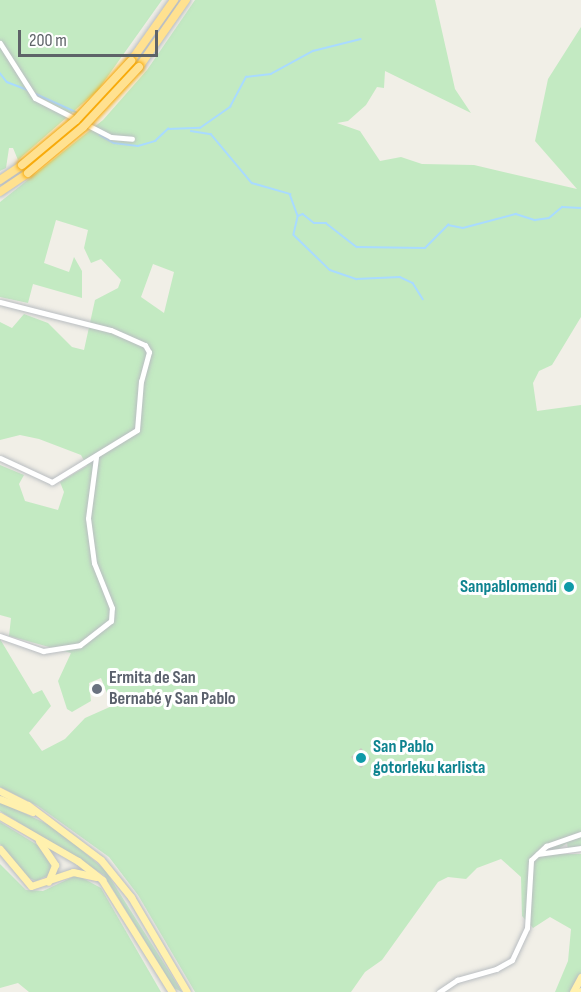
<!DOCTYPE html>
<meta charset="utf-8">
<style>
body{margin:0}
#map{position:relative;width:581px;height:992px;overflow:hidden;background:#f1efe7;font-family:"Sofia Sans Condensed",sans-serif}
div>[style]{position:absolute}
.green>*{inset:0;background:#c3eac2}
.stream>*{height:1.5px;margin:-0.75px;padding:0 0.75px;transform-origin:0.75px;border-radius:0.75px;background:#a9dbff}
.building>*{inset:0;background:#cccac4}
.roads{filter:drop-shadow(0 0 2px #b9bdc1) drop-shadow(0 0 2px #b9bdc1)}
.minor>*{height:5px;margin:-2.5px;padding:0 2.5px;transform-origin:2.5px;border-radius:2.5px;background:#fff}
.major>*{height:7px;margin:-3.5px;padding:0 3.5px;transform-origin:3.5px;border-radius:3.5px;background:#fff1ae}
.highway>*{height:8px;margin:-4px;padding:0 4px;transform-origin:4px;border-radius:4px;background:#ffe190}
.bridges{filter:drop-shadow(0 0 2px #f8a700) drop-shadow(0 0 2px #f8a700)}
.highway-bridge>*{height:8px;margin:-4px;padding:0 4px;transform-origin:4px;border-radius:4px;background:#ffe190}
.dots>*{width:16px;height:16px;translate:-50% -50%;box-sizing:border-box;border:3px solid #fff;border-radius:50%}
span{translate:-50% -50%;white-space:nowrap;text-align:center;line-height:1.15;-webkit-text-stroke:6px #fff;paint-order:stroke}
.culture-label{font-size:18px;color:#0d838f;font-weight:700}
.right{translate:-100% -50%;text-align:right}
.left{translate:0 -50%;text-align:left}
.worship-label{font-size:18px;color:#5b616d;font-weight:700}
.scale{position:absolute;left:18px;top:30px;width:140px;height:27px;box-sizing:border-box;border:3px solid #5e6368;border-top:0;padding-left:8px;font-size:18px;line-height:21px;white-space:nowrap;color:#5e6368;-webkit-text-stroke:4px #fff;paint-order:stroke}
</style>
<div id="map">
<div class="green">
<div style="clip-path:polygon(0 0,162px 0,98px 90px,18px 160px,13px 148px,9px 148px,6px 168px,0 171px)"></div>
<div style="clip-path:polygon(evenodd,195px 0,435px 0,455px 89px,471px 113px,385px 71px,384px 88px,377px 87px,366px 105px,348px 121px,337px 123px,360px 131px,380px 161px,401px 157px,422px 164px,474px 165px,577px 189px,535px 141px,548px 79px,581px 27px,581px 317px,552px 365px,539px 371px,533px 383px,537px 411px,581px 405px,581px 846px,568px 849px,567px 843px,551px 854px,581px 854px,581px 973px,570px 992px,555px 992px,568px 961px,571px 929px,550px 917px,533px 928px,522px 916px,521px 877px,501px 859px,477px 868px,466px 879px,448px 877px,438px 882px,382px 960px,365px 972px,351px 992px,195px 992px,138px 895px,109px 857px,38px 806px,0 787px,0 639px,33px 694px,42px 690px,51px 706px,29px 733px,42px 751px,65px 739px,85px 718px,112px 706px,101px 678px,89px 683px,91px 701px,72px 712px,67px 709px,58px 681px,71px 653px,9px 636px,11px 618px,0 615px,0 465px,24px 475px,19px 484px,25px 501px,58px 510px,64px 492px,60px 482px,87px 466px,81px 455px,39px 439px,20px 435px,0 440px,0 322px,12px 328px,24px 314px,48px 323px,72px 347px,84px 350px,95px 300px,118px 288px,121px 280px,101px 259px,91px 263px,84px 248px,88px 230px,56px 220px,44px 263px,69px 272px,74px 257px,82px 271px,82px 298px,33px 284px,28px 303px,0 297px,0 202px,103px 120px,147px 70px,195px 0,153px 264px,174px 272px,164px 313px,141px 297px,153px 264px)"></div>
<div style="clip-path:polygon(0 802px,56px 828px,105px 870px,182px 992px,174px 988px,104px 875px,0 811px)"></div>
<div style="clip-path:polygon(0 822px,39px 846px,52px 866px,49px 875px,36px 881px,27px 877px,0 844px)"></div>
<div style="clip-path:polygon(0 864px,26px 890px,43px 891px,77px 875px,101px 888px,161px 992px,29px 992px,18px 983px,0 988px)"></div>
</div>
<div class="stream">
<div style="left:0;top:73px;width:11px;rotate:52deg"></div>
<div style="left:7px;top:82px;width:22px;rotate:21deg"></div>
<div style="left:36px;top:94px;width:44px;rotate:24.2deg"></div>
<div style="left:191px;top:131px;width:20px;rotate:9deg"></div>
<div style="left:211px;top:134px;width:64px;rotate:50.1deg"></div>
<div style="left:252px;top:183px;width:40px;rotate:16deg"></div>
<div style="left:290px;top:194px;width:23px;rotate:70deg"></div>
<div style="left:298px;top:216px;width:5px;rotate:-22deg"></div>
<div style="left:303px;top:214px;width:14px;rotate:39deg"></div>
<div style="left:314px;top:223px;width:12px"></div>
<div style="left:326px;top:223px;width:39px;rotate:38deg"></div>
<div style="left:357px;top:247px;width:68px;rotate:0.8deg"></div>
<div style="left:425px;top:248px;width:33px;rotate:-45deg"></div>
<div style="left:448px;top:225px;width:15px;rotate:11deg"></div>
<div style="left:463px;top:228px;width:55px;rotate:-14.8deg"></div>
<div style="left:516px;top:214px;width:20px;rotate:18deg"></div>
<div style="left:535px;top:220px;width:14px;rotate:-8deg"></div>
<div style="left:549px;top:218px;width:17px;rotate:-40deg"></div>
<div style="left:562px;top:207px;width:19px;rotate:3deg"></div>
<div style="left:100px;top:135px;width:16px;rotate:30deg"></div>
<div style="left:114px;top:143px;width:24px;rotate:7deg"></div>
<div style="left:138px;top:146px;width:18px;rotate:-16deg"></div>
<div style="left:155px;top:141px;width:18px;rotate:-43deg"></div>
<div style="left:168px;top:129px;width:32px;rotate:-2deg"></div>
<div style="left:200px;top:128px;width:37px;rotate:-35deg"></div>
<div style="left:230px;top:107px;width:34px;rotate:-62deg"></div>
<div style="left:246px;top:77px;width:25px;rotate:-7deg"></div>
<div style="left:271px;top:74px;width:48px;rotate:-28.7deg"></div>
<div style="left:313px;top:51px;width:49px;rotate:-14deg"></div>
<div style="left:298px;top:217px;width:18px;rotate:103deg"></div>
<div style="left:294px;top:235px;width:50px;rotate:44.2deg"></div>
<div style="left:330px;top:270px;width:28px;rotate:19deg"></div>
<div style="left:356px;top:279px;width:44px;rotate:-2.6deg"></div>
<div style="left:400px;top:277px;width:14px;rotate:25deg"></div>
<div style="left:413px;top:283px;width:19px;rotate:58deg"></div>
</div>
<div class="building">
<div style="clip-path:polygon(361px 748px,371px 759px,361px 768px,351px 757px)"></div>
</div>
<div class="roads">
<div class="minor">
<div style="left:0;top:43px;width:65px;rotate:57.5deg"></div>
<div style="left:35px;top:98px;width:85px;rotate:27.2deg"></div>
<div style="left:111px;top:137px;width:21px;rotate:5deg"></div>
<div style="left:0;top:302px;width:114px;rotate:14.2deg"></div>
<div style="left:111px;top:330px;width:37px;rotate:24deg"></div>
<div style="left:145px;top:345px;width:8px;rotate:60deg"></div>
<div style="left:149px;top:352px;width:30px;rotate:105deg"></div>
<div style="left:141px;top:381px;width:49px;rotate:94.7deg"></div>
<div style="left:137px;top:430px;width:100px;rotate:148.5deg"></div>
<div style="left:52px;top:482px;width:57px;rotate:-155.2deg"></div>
<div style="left:0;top:636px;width:46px;rotate:19.2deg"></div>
<div style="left:43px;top:651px;width:37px;rotate:-9deg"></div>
<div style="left:80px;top:645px;width:39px;rotate:-38deg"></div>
<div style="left:111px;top:621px;width:13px;rotate:-86deg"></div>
<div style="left:112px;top:608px;width:48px;rotate:-111.8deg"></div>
<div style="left:94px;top:563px;width:45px;rotate:-97.6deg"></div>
<div style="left:88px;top:518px;width:62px;rotate:-82.5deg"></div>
<div style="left:538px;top:854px;width:43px;rotate:-7.9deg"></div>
<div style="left:439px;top:992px;width:22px;rotate:-34deg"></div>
<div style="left:457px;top:980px;width:41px;rotate:-15.8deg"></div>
<div style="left:496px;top:969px;width:18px;rotate:-29deg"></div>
<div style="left:512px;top:960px;width:35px;rotate:-65deg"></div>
<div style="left:527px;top:928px;width:68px;rotate:-86.6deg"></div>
<div style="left:531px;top:860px;width:21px;rotate:-43deg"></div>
<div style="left:546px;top:846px;width:37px;rotate:-19deg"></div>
</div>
<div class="major">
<div style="left:0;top:791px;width:31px;rotate:27deg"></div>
<div style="left:28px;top:805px;width:91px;rotate:37deg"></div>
<div style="left:101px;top:860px;width:48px;rotate:51deg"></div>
<div style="left:131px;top:897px;width:110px;rotate:59.5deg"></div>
<div style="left:0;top:799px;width:35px;rotate:22deg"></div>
<div style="left:0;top:816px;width:90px;rotate:30deg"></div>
<div style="left:78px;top:861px;width:31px;rotate:38deg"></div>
<div style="left:102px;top:880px;width:132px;rotate:58deg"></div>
<div style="left:39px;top:841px;width:29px;rotate:56deg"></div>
<div style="left:55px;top:865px;width:18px;rotate:112deg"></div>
<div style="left:0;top:849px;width:48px;rotate:50deg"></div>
<div style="left:31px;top:886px;width:44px;rotate:-18.4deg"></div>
<div style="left:73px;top:872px;width:24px;rotate:12deg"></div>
<div style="left:573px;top:992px;width:17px;rotate:-62deg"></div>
<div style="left:580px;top:992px;width:1px;rotate:-45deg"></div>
</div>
<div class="highway">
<div style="left:131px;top:61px;width:75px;rotate:-54.8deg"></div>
<div style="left:139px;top:67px;width:82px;rotate:-55deg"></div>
<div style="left:0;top:180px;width:27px;rotate:-34deg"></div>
<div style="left:0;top:192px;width:34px;rotate:-34deg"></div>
</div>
</div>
<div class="bridges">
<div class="highway-bridge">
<div style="left:22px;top:165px;width:70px;rotate:-39.8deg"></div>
<div style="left:76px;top:120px;width:81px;rotate:-47deg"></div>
<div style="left:28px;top:173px;width:72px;rotate:-39.9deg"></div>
<div style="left:83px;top:127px;width:82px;rotate:-47deg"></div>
</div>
</div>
<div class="dots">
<div style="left:569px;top:587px;background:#0f9aa8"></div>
<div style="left:97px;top:689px;background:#6b7280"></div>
<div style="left:361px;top:758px;background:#0f9aa8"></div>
</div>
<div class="culture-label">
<span class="right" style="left:557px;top:587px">Sanpablomendi</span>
<span class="left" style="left:373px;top:758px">San Pablo<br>gotorleku karlista</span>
</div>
<div class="worship-label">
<span class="left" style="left:109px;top:689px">Ermita de San<br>Bernabé y San Pablo</span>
</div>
<div class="scale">200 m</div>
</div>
